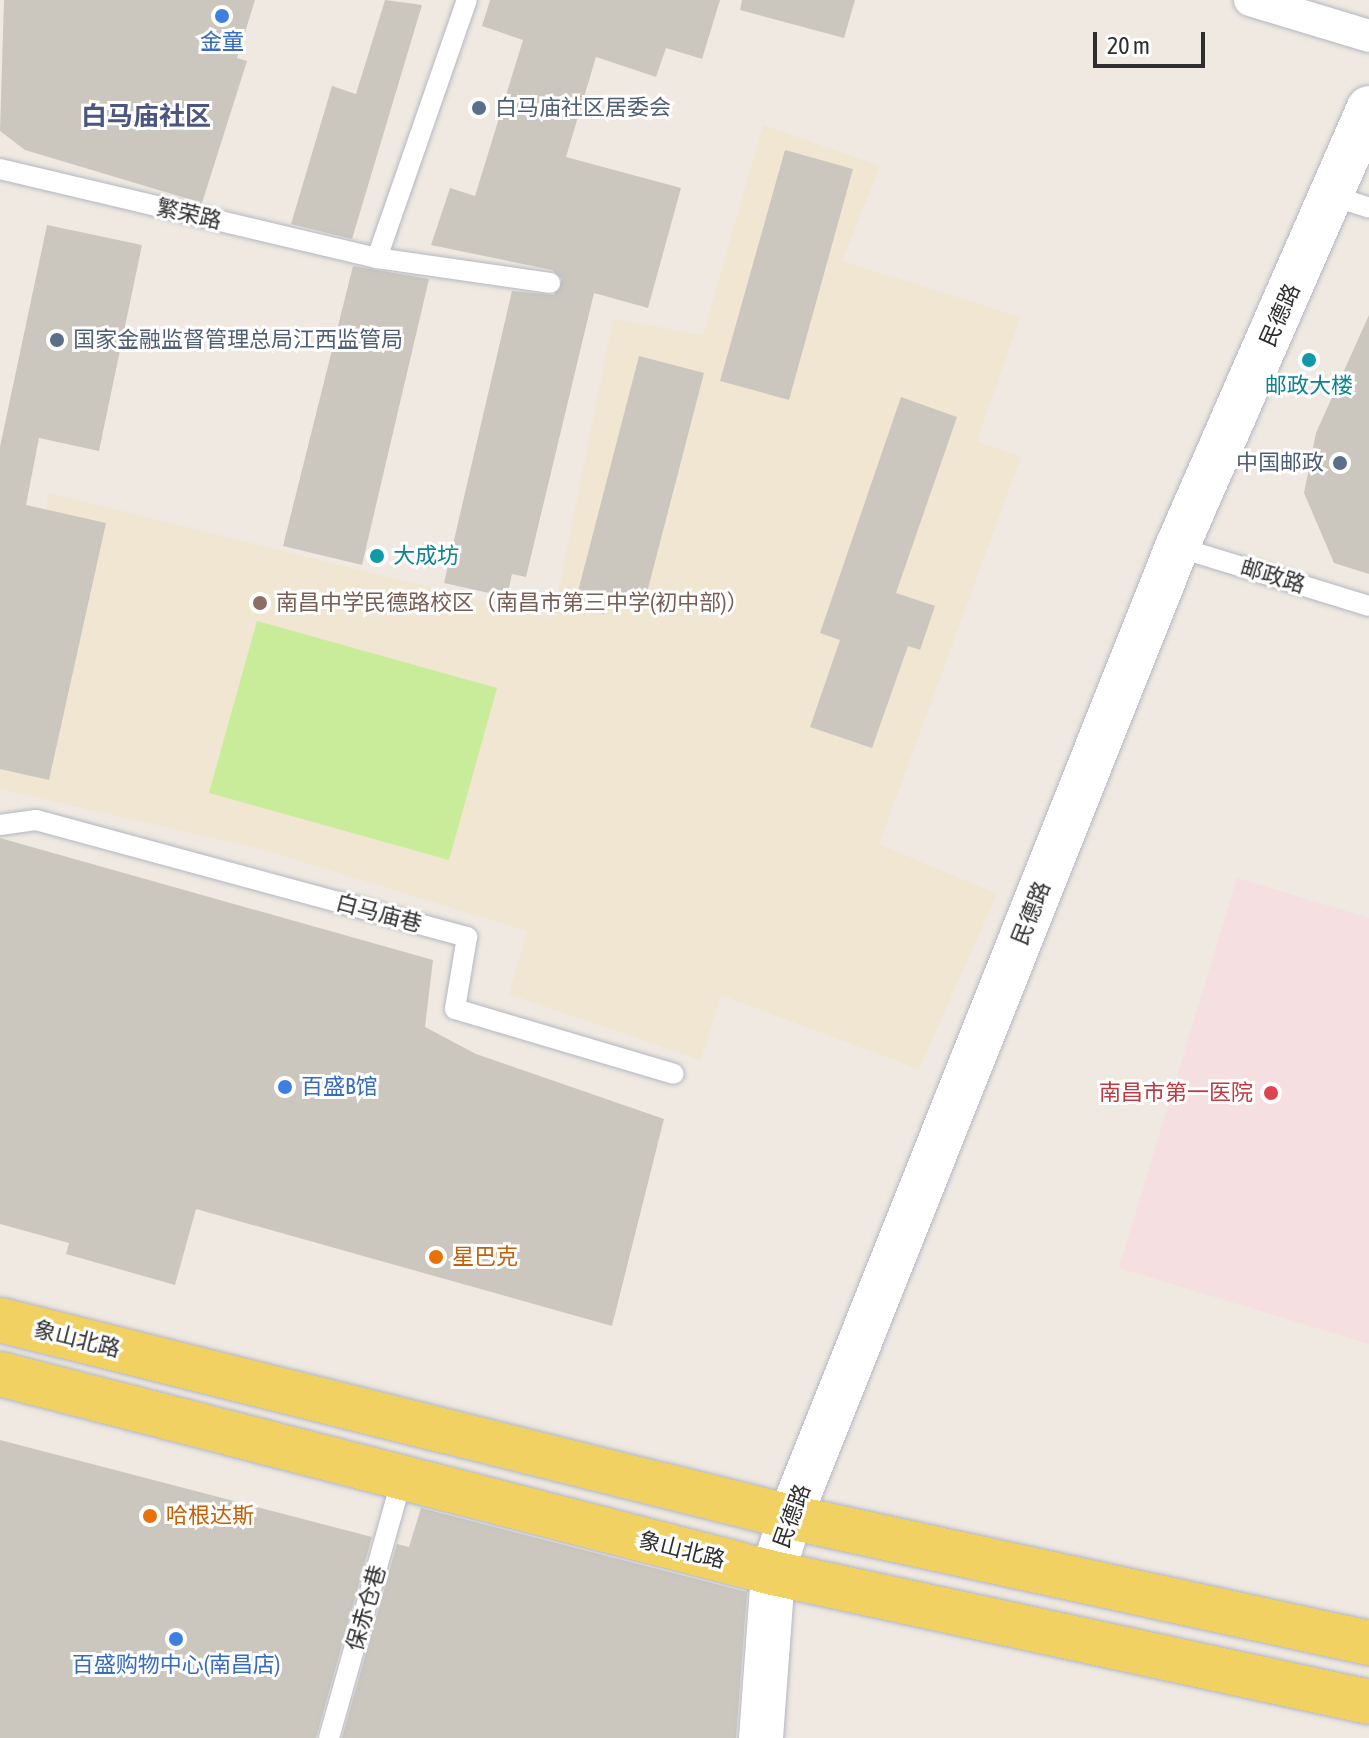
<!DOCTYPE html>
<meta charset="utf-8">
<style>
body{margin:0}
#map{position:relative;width:1369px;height:1738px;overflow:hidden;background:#efe9e1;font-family:"Asap Condensed","Noto Sans SC",sans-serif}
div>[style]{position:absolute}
.education>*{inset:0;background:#f0e6d1}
.medical>*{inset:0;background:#f5dfe0}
.pitch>*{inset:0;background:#c9ec9a}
.building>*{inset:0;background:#cbc7bf}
.roads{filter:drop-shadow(0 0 2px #b4b7c1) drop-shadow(0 0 2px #b4b7c1)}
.service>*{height:20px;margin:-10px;padding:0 10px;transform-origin:10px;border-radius:10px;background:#fff}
.pedestrian>*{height:32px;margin:-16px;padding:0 16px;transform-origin:16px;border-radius:16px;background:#fff}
.secondary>*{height:44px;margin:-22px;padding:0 22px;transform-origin:22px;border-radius:22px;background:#fff}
.primary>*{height:44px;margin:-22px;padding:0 22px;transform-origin:22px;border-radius:22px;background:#f2d163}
.dots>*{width:22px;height:22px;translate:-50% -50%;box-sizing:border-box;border:4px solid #fff;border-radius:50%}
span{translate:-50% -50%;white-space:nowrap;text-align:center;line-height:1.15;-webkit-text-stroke:6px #fff;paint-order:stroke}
.shop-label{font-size:22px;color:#366cbe}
.left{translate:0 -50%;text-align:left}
.service-label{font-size:22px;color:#4e5e75}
.right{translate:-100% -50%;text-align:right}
.street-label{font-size:22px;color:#2e2e2e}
.culture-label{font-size:22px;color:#0d838f}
.education-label{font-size:22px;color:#785e54}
.health-label{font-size:22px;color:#be3a42}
.food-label{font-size:22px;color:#c56008}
.quarter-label{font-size:26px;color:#4d5680;font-weight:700}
.scale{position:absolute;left:1093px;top:32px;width:112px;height:36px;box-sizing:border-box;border:4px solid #2e2e2e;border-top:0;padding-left:10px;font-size:24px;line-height:28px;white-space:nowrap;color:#2e2e2e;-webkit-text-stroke:6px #fff;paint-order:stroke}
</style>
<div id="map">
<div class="education">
<div style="clip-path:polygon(763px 125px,880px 166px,842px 261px,1020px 317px,977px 441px,1021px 457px,879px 844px,997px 894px,919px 1069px,721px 995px,701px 1060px,509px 994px,527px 931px,261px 849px,0 789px,0 737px,49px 493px,553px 618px,613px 319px,703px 335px)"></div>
</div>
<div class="medical">
<div style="clip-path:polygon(1237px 878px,1369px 918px,1369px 1344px,1119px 1268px)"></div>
</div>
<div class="pitch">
<div style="clip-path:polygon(257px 621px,497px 688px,449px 860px,209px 793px)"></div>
</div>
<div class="building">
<div style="clip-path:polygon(4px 0,255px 0,237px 58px,247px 61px,202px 203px,25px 150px,0 131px)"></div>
<div style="clip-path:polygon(385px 0,422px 5px,352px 239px,291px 224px,332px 86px,356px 94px)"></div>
<div style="clip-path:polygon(490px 0,720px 0,702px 59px,666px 48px,656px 77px,596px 57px,566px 157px,681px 188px,648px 308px,594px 293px,526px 577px,512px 574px,507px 597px,444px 583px,512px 291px,554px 295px,562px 279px,552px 270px,431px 245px,450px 188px,475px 196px,523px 40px,482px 26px)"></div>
<div style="clip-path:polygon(742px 0,855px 0,844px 38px,740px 10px)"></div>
<div style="clip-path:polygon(785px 150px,853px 169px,789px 400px,720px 381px)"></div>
<div style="clip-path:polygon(47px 225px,142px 245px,99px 451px,39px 438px,26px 505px,106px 523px,49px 780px,0 769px,0 447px)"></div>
<div style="clip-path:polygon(353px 266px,429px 279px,362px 565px,283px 546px)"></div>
<div style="clip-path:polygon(1369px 315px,1369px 574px,1334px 563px,1304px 493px,1316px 433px)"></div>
<div style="clip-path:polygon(639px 356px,704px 373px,643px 608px,608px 598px,604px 614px,574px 607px)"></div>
<div style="clip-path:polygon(901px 397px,957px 417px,896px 593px,935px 606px,920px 650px,908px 646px,872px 748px,810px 727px,840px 640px,820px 633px)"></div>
<div style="clip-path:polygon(0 838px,433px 960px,425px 1027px,476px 1054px,664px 1119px,612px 1326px,196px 1209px,175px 1285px,66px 1254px,69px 1243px,0 1224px)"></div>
<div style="clip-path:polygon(0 1440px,372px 1537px,316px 1738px,0 1738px)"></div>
<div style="clip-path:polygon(421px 1508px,747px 1592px,736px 1738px,342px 1738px,397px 1544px,409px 1547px)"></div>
</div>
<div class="roads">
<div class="service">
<div style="left:0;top:169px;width:387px;rotate:13.3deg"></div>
<div style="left:377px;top:258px;width:175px;rotate:8.2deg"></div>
<div style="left:1333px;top:196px;width:38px;rotate:18deg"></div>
<div style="left:377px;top:258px;width:273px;rotate:-70.8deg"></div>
<div style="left:1177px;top:547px;width:201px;rotate:17.1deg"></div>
<div style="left:0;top:825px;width:36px;rotate:-8deg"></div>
<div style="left:36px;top:820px;width:447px;rotate:15.2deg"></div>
<div style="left:467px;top:937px;width:73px;rotate:99.5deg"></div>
<div style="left:455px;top:1009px;width:228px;rotate:16.5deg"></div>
<div style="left:329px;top:1738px;width:270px;rotate:-74.3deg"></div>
</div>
<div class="pedestrian">
<div style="left:1250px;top:0;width:124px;rotate:16.8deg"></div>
</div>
<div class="secondary">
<div style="left:761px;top:1738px;width:165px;rotate:-85.8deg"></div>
<div style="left:773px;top:1573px;width:59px;rotate:-73.1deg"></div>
<div style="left:790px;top:1517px;width:1044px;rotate:-68.25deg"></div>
<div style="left:1177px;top:547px;width:479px;rotate:-66.4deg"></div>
</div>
<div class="primary">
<div style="left:0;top:1320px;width:814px;rotate:14deg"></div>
<div style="left:790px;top:1517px;width:593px;rotate:12.28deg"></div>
<div style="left:0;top:1374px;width:798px;rotate:14.44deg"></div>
<div style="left:773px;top:1573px;width:610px;rotate:12.21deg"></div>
</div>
</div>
<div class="dots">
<div style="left:222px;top:16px;background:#3f7fe0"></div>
<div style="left:479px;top:108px;background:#5c6f8a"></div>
<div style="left:57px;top:340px;background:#5c6f8a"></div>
<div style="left:1309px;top:360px;background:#0f9aa8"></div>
<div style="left:1340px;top:463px;background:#5c6f8a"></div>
<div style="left:377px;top:556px;background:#0f9aa8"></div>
<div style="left:260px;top:603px;background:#8d6e63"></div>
<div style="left:285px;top:1087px;background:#3f7fe0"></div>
<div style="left:1271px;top:1093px;background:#e0444e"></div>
<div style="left:436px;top:1257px;background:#e8710a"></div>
<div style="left:150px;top:1516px;background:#e8710a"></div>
<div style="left:176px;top:1639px;background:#3f7fe0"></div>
</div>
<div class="shop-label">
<span style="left:222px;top:42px">金童</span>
<span class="left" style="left:301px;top:1087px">百盛B馆</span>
<span style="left:176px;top:1665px">百盛购物中心(南昌店)</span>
</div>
<div class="service-label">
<span class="left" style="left:495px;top:108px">白马庙社区居委会</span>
<span class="left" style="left:73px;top:340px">国家金融监督管理总局江西监管局</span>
<span class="right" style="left:1324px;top:463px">中国邮政</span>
</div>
<div class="street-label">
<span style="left:189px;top:214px;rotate:13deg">繁荣路</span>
<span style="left:1280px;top:315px;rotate:-66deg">民德路</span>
<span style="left:1273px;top:576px;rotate:17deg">邮政路</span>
<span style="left:379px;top:913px;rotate:15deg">白马庙巷</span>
<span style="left:1031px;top:913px;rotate:-68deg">民德路</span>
<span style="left:77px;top:1339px;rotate:14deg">象山北路</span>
<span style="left:792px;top:1516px;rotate:-70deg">民德路</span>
<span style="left:682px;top:1550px;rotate:14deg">象山北路</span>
<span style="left:366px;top:1608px;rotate:-74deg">保赤仓巷</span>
</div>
<div class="culture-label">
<span style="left:1309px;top:386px">邮政大楼</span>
<span class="left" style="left:393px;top:556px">大成坊</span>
</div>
<div class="education-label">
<span class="left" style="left:276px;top:603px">南昌中学民德路校区（南昌市第三中学(初中部)）</span>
</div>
<div class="health-label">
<span class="right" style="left:1253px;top:1093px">南昌市第一医院</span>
</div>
<div class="food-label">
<span class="left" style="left:452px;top:1257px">星巴克</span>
<span class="left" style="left:166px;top:1516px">哈根达斯</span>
</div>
<div class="quarter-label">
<span style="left:146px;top:117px">白马庙社区</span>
</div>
<div class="scale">20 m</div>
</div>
